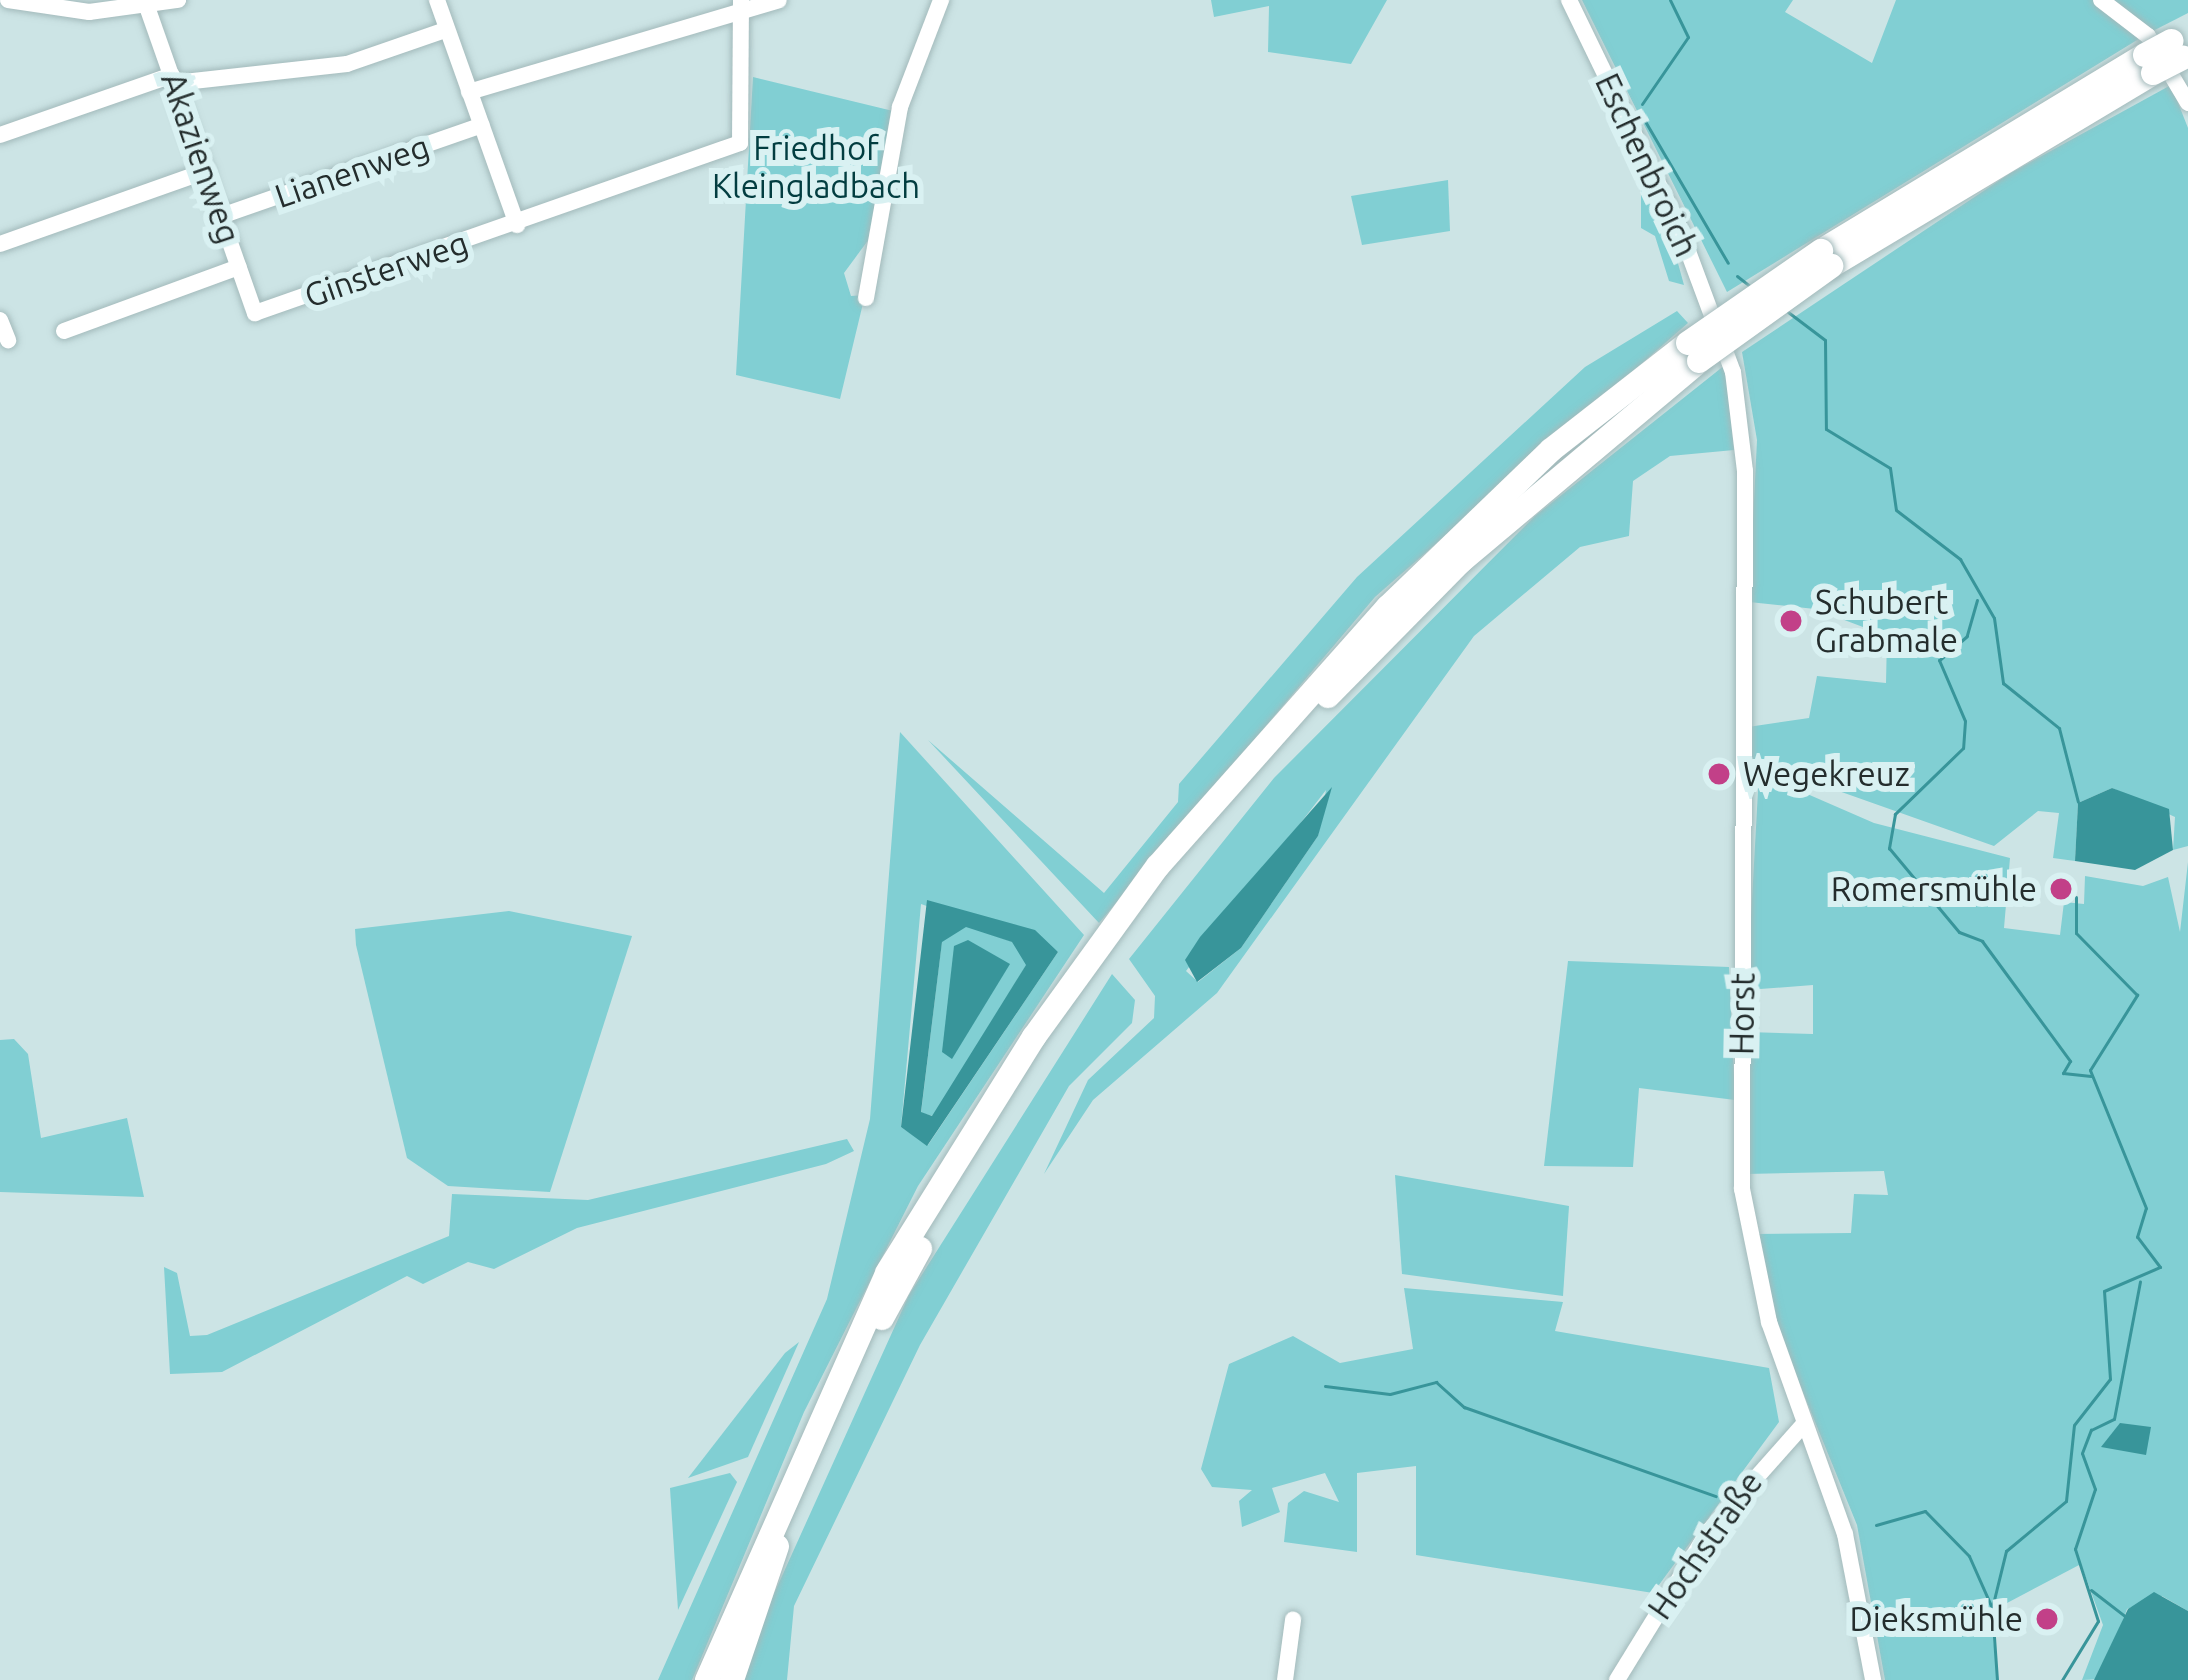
<!DOCTYPE html>
<meta charset="utf-8">
<style>
body{margin:0}
#map{position:relative;width:2188px;height:1680px;overflow:hidden;background:#cce4e5;font-family:Ubuntu,sans-serif}
div>[style]{position:absolute}
.green>*{inset:0;background:#81cfd3}
.water>*{inset:0;background:#38959a}
.stream>*{height:3px;margin:-1.5px;padding:0 1.5px;transform-origin:1.5px;border-radius:1.5px;background:#38959a}
.roads{filter:drop-shadow(0 0 3px #a3babb) drop-shadow(0 0 3px #a3babb)}
.minor>*{height:16px;margin:-8px;padding:0 8px;transform-origin:8px;border-radius:8px;background:#fff}
.highway>*{height:24px;margin:-12px;padding:0 12px;transform-origin:12px;border-radius:12px;background:#fff}
.bridges{filter:drop-shadow(0 0 3px #a3babb) drop-shadow(0 0 3px #a3babb)}
.highway-bridge>*{height:24px;margin:-12px;padding:0 12px;transform-origin:12px;border-radius:12px;background:#fff}
.dots>*{width:33px;height:33px;translate:-50% -50%;box-sizing:border-box;border:6px solid #d9f1f2;border-radius:50%}
span{translate:-50% -50%;white-space:nowrap;text-align:center;line-height:1.15;-webkit-text-stroke:12px #d9f1f2;paint-order:stroke}
.park-label{font-size:33px;color:#023d40}
.street-label{font-size:33px;color:#242d2d}
.poi-label{font-size:33px;color:#242d2d}
.left{translate:0 -50%;text-align:left}
.right{translate:-100% -50%;text-align:right}
</style>
<div id="map">
<div class="green">
<div style="clip-path:polygon(1211px 0,1387px 0,1351px 64px,1268px 52px,1269px 6px,1214px 17px)"></div>
<div style="clip-path:polygon(1582px 0,1793px 0,1785px 12px,1872px 63px,1896px 0,2093px 0,2142px 37px,1727px 292px)"></div>
<div style="clip-path:polygon(2109px 0,2188px 0,2188px 13px,2149px 33px)"></div>
<div style="clip-path:polygon(753px 77px,893px 111px,872px 235px,844px 273px,851px 296px,865px 295px,840px 399px,736px 375px)"></div>
<div style="clip-path:polygon(2171px 85px,2188px 128px,2188px 846px,2173px 850px,2175px 817px,2112px 788px,2078px 803px,2075px 861px,2053px 858px,2059px 813px,2038px 811px,1994px 846px,1751px 760px,1748px 727px,1809px 718px,1817px 676px,1886px 683px,1887px 636px,1815px 609px,1749px 602px,1757px 440px,1742px 352px,2009px 174px)"></div>
<div style="clip-path:polygon(1448px 180px,1450px 231px,1362px 245px,1351px 196px)"></div>
<div style="clip-path:polygon(1641px 184px,1676px 256px,1684px 285px,1669px 281px,1655px 236px,1641px 228px)"></div>
<div style="clip-path:polygon(1677px 311px,1688px 323px,1375px 597px,1099px 923px,928px 740px,1104px 893px,1178px 802px,1179px 784px,1357px 577px,1585px 367px)"></div>
<div style="clip-path:polygon(evenodd,1725px 365px,1734px 450px,1670px 456px,1633px 481px,1629px 536px,1580px 547px,1474px 636px,1217px 993px,1093px 1100px,1044px 1174px,1088px 1080px,1154px 1018px,1155px 996px,1129px 959px,1274px 778px,1535px 516px,1725px 365px,1326px 790px,1318px 836px,1241px 948px,1198px 982px,1186px 971px,1326px 790px)"></div>
<div style="clip-path:polygon(evenodd,900px 732px,1084px 935px,918px 1186px,804px 1412px,692px 1680px,658px 1680px,827px 1299px,870px 1119px,900px 732px,921px 904px,1058px 952px,928px 1145px,901px 1127px,921px 904px)"></div>
<div style="clip-path:polygon(1759px 773px,1874px 823px,2010px 858px,2004px 928px,2060px 935px,2064px 902px,2084px 904px,2085px 876px,2143px 886px,2168px 877px,2180px 932px,2188px 862px,2188px 1611px,2162px 1596px,2127px 1609px,2102px 1679px,2082px 1680px,2103px 1625px,2081px 1564px,1990px 1612px,1998px 1680px,1885px 1680px,1857px 1525px,1772px 1316px,1754px 1234px,1851px 1233px,1854px 1194px,1888px 1195px,1884px 1171px,1746px 1174px,1747px 1032px,1813px 1034px,1813px 985px,1747px 990px)"></div>
<div style="clip-path:polygon(509px 911px,632px 936px,550px 1192px,448px 1186px,407px 1158px,356px 945px,355px 929px)"></div>
<div style="clip-path:polygon(966px 926px,1013px 942px,1027px 964px,933px 1116px,921px 1113px,942px 941px)"></div>
<div style="clip-path:polygon(1568px 961px,1729px 967px,1735px 1100px,1639px 1088px,1633px 1167px,1544px 1166px)"></div>
<div style="clip-path:polygon(1112px 974px,1135px 1000px,1132px 1023px,1069px 1086px,920px 1345px,794px 1606px,787px 1680px,735px 1680px,909px 1295px)"></div>
<div style="clip-path:polygon(14px 1039px,28px 1054px,41px 1138px,127px 1118px,144px 1197px,0 1192px,0 1040px)"></div>
<div style="clip-path:polygon(847px 1139px,854px 1151px,826px 1164px,577px 1228px,494px 1269px,468px 1262px,423px 1284px,407px 1276px,222px 1372px,170px 1374px,164px 1267px,177px 1273px,190px 1336px,207px 1335px,449px 1236px,452px 1194px,588px 1200px)"></div>
<div style="clip-path:polygon(1395px 1175px,1569px 1206px,1563px 1296px,1402px 1274px)"></div>
<div style="clip-path:polygon(1404px 1288px,1563px 1302px,1555px 1331px,1769px 1368px,1779px 1422px,1653px 1593px,1416px 1555px,1416px 1466px,1357px 1473px,1357px 1552px,1284px 1542px,1288px 1503px,1304px 1491px,1339px 1502px,1325px 1473px,1272px 1488px,1280px 1512px,1242px 1527px,1239px 1501px,1252px 1490px,1212px 1487px,1201px 1469px,1229px 1364px,1293px 1336px,1340px 1363px,1413px 1349px)"></div>
<div style="clip-path:polygon(799px 1342px,748px 1457px,688px 1478px,785px 1353px)"></div>
<div style="clip-path:polygon(730px 1473px,737px 1482px,678px 1610px,670px 1488px)"></div>
</div>
<div class="water">
<div style="clip-path:polygon(1332px 787px,1318px 836px,1241px 948px,1197px 982px,1185px 960px,1200px 937px)"></div>
<div style="clip-path:polygon(2112px 788px,2169px 809px,2173px 850px,2135px 870px,2075px 861px,2078px 803px)"></div>
<div style="clip-path:polygon(evenodd,927px 900px,1035px 930px,1058px 952px,927px 1146px,901px 1127px,927px 900px,966px 927px,1012px 942px,1026px 965px,932px 1116px,921px 1112px,942px 942px,966px 927px)"></div>
<div style="clip-path:polygon(968px 940px,1010px 964px,952px 1059px,942px 1052px,954px 946px)"></div>
<div style="clip-path:polygon(2120px 1423px,2151px 1427px,2146px 1455px,2101px 1447px)"></div>
<div style="clip-path:polygon(2154px 1592px,2188px 1611px,2188px 1680px,2094px 1680px,2128px 1609px)"></div>
</div>
<div class="stream">
<div style="left:1642px;top:104px;width:81px;rotate:-55.5deg"></div>
<div style="left:1688px;top:37px;width:41px;rotate:-115.9deg"></div>
<div style="left:1642px;top:116px;width:170px;rotate:59.7deg"></div>
<div style="left:1737px;top:276px;width:16px;rotate:38deg"></div>
<div style="left:1788px;top:312px;width:46px;rotate:37.1deg"></div>
<div style="left:1825px;top:340px;width:89px;rotate:89.4deg"></div>
<div style="left:1826px;top:429px;width:75px;rotate:31.4deg"></div>
<div style="left:1890px;top:468px;width:42px;rotate:81.9deg"></div>
<div style="left:1896px;top:510px;width:81px;rotate:37.4deg"></div>
<div style="left:1960px;top:559px;width:68px;rotate:60deg"></div>
<div style="left:1994px;top:618px;width:66px;rotate:82.1deg"></div>
<div style="left:2003px;top:683px;width:72px;rotate:38.8deg"></div>
<div style="left:2059px;top:728px;width:76px;rotate:75.6deg"></div>
<div style="left:1977px;top:600px;width:37px;rotate:106deg"></div>
<div style="left:1967px;top:636px;width:37px;rotate:139deg"></div>
<div style="left:1939px;top:660px;width:66px;rotate:66.9deg"></div>
<div style="left:1965px;top:721px;width:27px;rotate:94deg"></div>
<div style="left:1963px;top:748px;width:95px;rotate:135.9deg"></div>
<div style="left:1895px;top:814px;width:35px;rotate:100deg"></div>
<div style="left:1889px;top:848px;width:109px;rotate:50.2deg"></div>
<div style="left:1959px;top:932px;width:25px;rotate:21deg"></div>
<div style="left:1982px;top:941px;width:149px;rotate:53.7deg"></div>
<div style="left:2070px;top:1061px;width:14px;rotate:120deg"></div>
<div style="left:2063px;top:1073px;width:28px;rotate:6deg"></div>
<div style="left:1325px;top:1386px;width:65px;rotate:7deg"></div>
<div style="left:1390px;top:1394px;width:48px;rotate:-14.6deg"></div>
<div style="left:1436px;top:1382px;width:38px;rotate:42deg"></div>
<div style="left:1464px;top:1407px;width:267px;rotate:19.5deg"></div>
<div style="left:1876px;top:1525px;width:51px;rotate:-15.9deg"></div>
<div style="left:1925px;top:1511px;width:63px;rotate:45.6deg"></div>
<div style="left:1969px;top:1556px;width:57px;rotate:66.1deg"></div>
<div style="left:2091px;top:1590px;width:44px;rotate:37.6deg"></div>
<div style="left:1997px;top:1680px;width:72px;rotate:-94deg"></div>
<div style="left:1992px;top:1608px;width:59px;rotate:-76.2deg"></div>
<div style="left:2006px;top:1551px;width:78px;rotate:-39.8deg"></div>
<div style="left:2066px;top:1501px;width:76px;rotate:-84deg"></div>
<div style="left:2074px;top:1425px;width:58px;rotate:-52deg"></div>
<div style="left:2110px;top:1379px;width:88px;rotate:-93.9deg"></div>
<div style="left:2104px;top:1291px;width:61px;rotate:-23.2deg"></div>
<div style="left:2160px;top:1267px;width:38px;rotate:-127deg"></div>
<div style="left:2137px;top:1237px;width:30px;rotate:-73deg"></div>
<div style="left:2146px;top:1208px;width:149px;rotate:-112.1deg"></div>
<div style="left:2090px;top:1070px;width:89px;rotate:-57.9deg"></div>
<div style="left:2137px;top:995px;width:87px;rotate:-134.5deg"></div>
<div style="left:2076px;top:933px;width:36px;rotate:-90deg"></div>
<div style="left:2062px;top:1680px;width:69px;rotate:-58.6deg"></div>
<div style="left:2098px;top:1621px;width:76px;rotate:-107.7deg"></div>
<div style="left:2075px;top:1549px;width:63px;rotate:-71.6deg"></div>
<div style="left:2095px;top:1489px;width:38px;rotate:-110deg"></div>
<div style="left:2082px;top:1453px;width:25px;rotate:-69deg"></div>
<div style="left:2091px;top:1430px;width:25px;rotate:-26deg"></div>
<div style="left:2114px;top:1419px;width:140px;rotate:-79.3deg"></div>
</div>
<div class="roads">
<div class="minor">
<div style="left:8px;top:0;width:82px;rotate:8.4deg"></div>
<div style="left:89px;top:12px;width:90px;rotate:-7.7deg"></div>
<div style="left:437px;top:0;width:239px;rotate:70.4deg"></div>
<div style="left:1569px;top:0;width:252px;rotate:64.1deg"></div>
<div style="left:1679px;top:227px;width:155px;rotate:69.6deg"></div>
<div style="left:1733px;top:372px;width:100px;rotate:83.1deg"></div>
<div style="left:1745px;top:471px;width:718px;rotate:90.24deg"></div>
<div style="left:1742px;top:1189px;width:136px;rotate:78.5deg"></div>
<div style="left:1769px;top:1322px;width:225px;rotate:70.3deg"></div>
<div style="left:1845px;top:1534px;width:149px;rotate:79.1deg"></div>
<div style="left:2101px;top:0;width:59px;rotate:37.5deg"></div>
<div style="left:2148px;top:36px;width:78px;rotate:59.2deg"></div>
<div style="left:146px;top:4px;width:328px;rotate:70.6deg"></div>
<div style="left:255px;top:313px;width:514px;rotate:-19.32deg"></div>
<div style="left:740px;top:143px;width:143px;rotate:-89.6deg"></div>
<div style="left:175px;top:83px;width:173px;rotate:-6.3deg"></div>
<div style="left:347px;top:64px;width:104px;rotate:-19.1deg"></div>
<div style="left:469px;top:92px;width:323px;rotate:-16.5deg"></div>
<div style="left:0;top:135px;width:182px;rotate:-19.2deg"></div>
<div style="left:221px;top:216px;width:276px;rotate:-19.2deg"></div>
<div style="left:0;top:244px;width:219px;rotate:-19.5deg"></div>
<div style="left:866px;top:298px;width:194px;rotate:-79.9deg"></div>
<div style="left:900px;top:107px;width:115px;rotate:-69deg"></div>
<div style="left:0;top:320px;width:22px;rotate:68deg"></div>
<div style="left:64px;top:331px;width:186px;rotate:-20.1deg"></div>
<div style="left:1285px;top:1680px;width:61px;rotate:-82.4deg"></div>
<div style="left:1617px;top:1680px;width:174px;rotate:-58.4deg"></div>
<div style="left:1708px;top:1532px;width:144px;rotate:-48.4deg"></div>
</div>
<div class="highway">
<div style="left:1821px;top:251px;width:379px;rotate:-31.2deg"></div>
<div style="left:1831px;top:266px;width:375px;rotate:-30.9deg"></div>
<div style="left:1328px;top:696px;width:190px;rotate:-45.4deg"></div>
<div style="left:1461px;top:561px;width:311px;rotate:-40deg"></div>
<div style="left:882px;top:1318px;width:79px;rotate:-61.2deg"></div>
<div style="left:707px;top:1680px;width:445px;rotate:-66.1deg"></div>
<div style="left:887px;top:1273px;width:278px;rotate:-58.1deg"></div>
<div style="left:1034px;top:1037px;width:211px;rotate:-54.1deg"></div>
<div style="left:1158px;top:866px;width:346px;rotate:-48.4deg"></div>
<div style="left:1388px;top:607px;width:226px;rotate:-43.9deg"></div>
<div style="left:1551px;top:450px;width:174px;rotate:-38deg"></div>
<div style="left:732px;top:1680px;width:141px;rotate:-71.4deg"></div>
</div>
</div>
<div class="bridges">
<div class="highway-bridge">
<div style="left:2145px;top:55px;width:30px;rotate:-28deg"></div>
<div style="left:2153px;top:73px;width:34px;rotate:-27deg"></div>
<div style="left:1688px;top:343px;width:162px;rotate:-34.7deg"></div>
<div style="left:1699px;top:361px;width:163px;rotate:-35.7deg"></div>
</div>
</div>
<div class="dots">
<div style="left:1791px;top:621px;background:#c24088"></div>
<div style="left:1719px;top:774px;background:#c24088"></div>
<div style="left:2061px;top:889px;background:#c24088"></div>
<div style="left:2047px;top:1619px;background:#c24088"></div>
</div>
<div class="park-label">
<span style="left:816px;top:167px">Friedhof<br>Kleingladbach</span>
</div>
<div class="street-label">
<span style="left:201px;top:158px;rotate:71deg">Akazienweg</span>
<span style="left:1647px;top:165px;rotate:65deg">Eschenbroich</span>
<span style="left:352px;top:171px;rotate:-19deg">Lianenweg</span>
<span style="left:386px;top:269px;rotate:-19deg">Ginsterweg</span>
<span style="left:1742px;top:1014px;rotate:-89deg">Horst</span>
<span style="left:1705px;top:1545px;rotate:-55deg">Hochstraße</span>
</div>
<div class="poi-label">
<span class="left" style="left:1815px;top:621px">Schubert<br>Grabmale</span>
<span class="left" style="left:1743px;top:774px">Wegekreuz</span>
<span class="right" style="left:2037px;top:889px">Romersmühle</span>
<span class="right" style="left:2023px;top:1619px">Dieksmühle</span>
</div>
</div>
